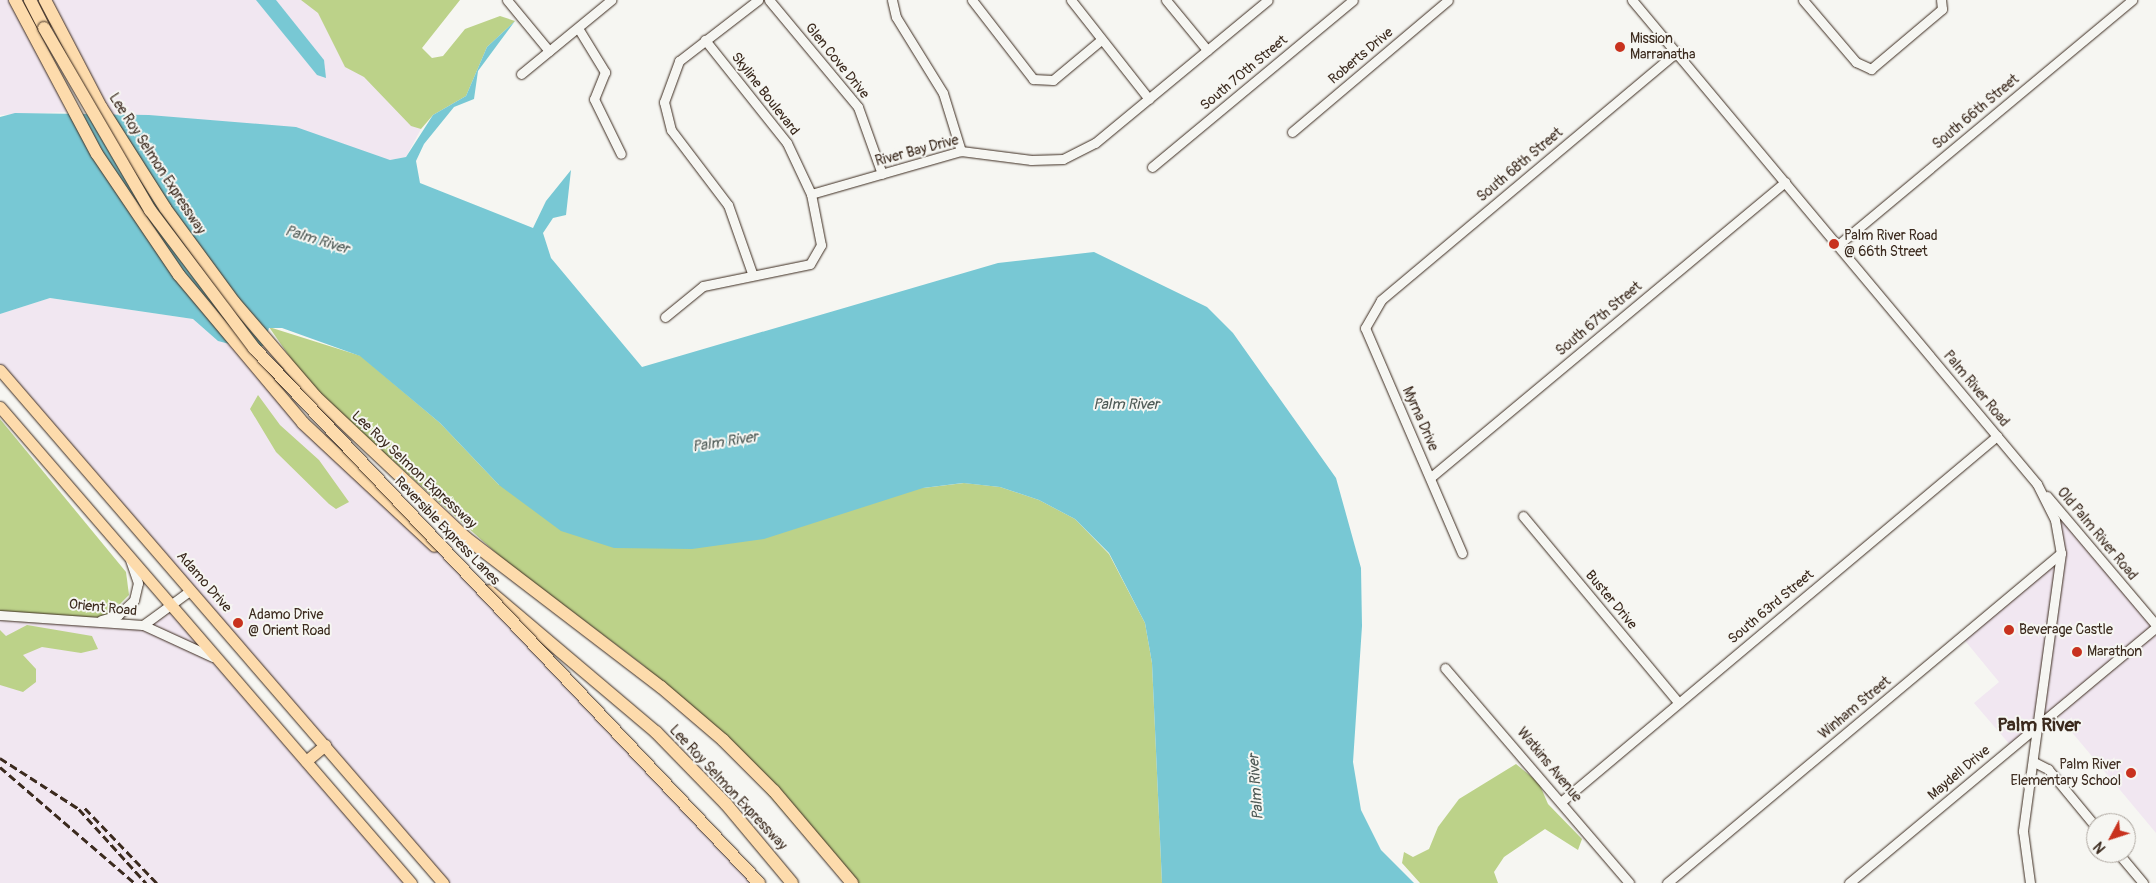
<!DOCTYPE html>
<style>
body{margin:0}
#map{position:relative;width:2156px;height:883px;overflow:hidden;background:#f6f6f2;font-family:Pangolin,sans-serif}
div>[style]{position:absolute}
.built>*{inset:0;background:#f1e7f1}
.green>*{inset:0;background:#bcd289}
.water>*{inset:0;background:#78c8d4}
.roads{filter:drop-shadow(0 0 1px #3b2a1e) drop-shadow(0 0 1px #3b2a1e)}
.minor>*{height:9px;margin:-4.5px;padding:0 4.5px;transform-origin:4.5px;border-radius:4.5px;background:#f6f6f2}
.major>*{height:11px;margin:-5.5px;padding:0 5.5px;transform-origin:5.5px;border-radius:5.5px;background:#fddbac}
.highway>*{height:12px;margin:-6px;padding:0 6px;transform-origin:6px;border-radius:6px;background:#fddbac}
.rail>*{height:2.5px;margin-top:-1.25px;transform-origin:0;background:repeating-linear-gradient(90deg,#3b2a1e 0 8px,transparent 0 12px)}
.bridges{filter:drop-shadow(0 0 1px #3b2a1e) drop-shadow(0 0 1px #3b2a1e)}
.highway-bridge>*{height:12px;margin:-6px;padding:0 6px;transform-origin:6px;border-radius:6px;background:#fddbac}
.dots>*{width:14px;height:14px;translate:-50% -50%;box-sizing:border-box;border:2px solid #f6f6f2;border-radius:50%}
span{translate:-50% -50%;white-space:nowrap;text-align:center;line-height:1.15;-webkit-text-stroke:4px #f6f6f2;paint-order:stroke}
.poi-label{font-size:14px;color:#3b2a1e}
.left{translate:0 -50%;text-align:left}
.right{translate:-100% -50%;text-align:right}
.street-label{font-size:14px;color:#3b2a1e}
.water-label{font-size:15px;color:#4d5955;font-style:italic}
.district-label{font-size:19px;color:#3b2a1e;font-weight:700}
.north{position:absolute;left:2086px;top:813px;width:50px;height:50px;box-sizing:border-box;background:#f6f6f2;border:1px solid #aba49d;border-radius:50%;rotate:230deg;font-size:14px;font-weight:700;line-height:20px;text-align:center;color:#3b2a1e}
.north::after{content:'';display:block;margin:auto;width:18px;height:22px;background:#c8321e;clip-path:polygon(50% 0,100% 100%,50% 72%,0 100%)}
</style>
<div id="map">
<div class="built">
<div style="clip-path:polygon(0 0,12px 0,67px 112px,0 115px)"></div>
<div style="clip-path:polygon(48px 0,325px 0,376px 42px,421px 129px,406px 157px,390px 160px,149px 115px,111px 115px)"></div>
<div style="clip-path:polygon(50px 298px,193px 319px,218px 341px,232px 344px,293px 415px,526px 629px,757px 883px,443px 883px,0 366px,0 314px)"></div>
<div style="clip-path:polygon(2051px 506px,2156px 625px,2156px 833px,2055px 712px,2043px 719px,2061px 560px)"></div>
<div style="clip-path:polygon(2059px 556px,2039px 722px,2011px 746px,1974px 703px,1999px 682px,1962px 637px)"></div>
<div style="clip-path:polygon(171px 611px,405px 883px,0 883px,0 617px,148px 626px)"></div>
</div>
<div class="green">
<div style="clip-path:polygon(301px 0,460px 0,422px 48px,432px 58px,443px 56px,465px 29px,500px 16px,515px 21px,487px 47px,466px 96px,433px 115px,421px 129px,411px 126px,364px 77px,345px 67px,318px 13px)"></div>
<div style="clip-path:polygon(269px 327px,361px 356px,440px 423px,499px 485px,923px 488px,964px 483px,1000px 487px,1039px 500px,1075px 519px,1109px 554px,1145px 623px,1152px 663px,1162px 883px,845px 883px,716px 734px,643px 665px,504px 560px,353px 425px,303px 376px)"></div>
<div style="clip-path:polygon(258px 395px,280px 425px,319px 460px,349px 502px,336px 509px,329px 504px,276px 452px,250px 409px)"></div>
<div style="clip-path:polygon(0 419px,126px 572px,129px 595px,106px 618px,0 613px)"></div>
<div style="clip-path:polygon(27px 625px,92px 636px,98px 649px,81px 653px,42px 647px,23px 655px,36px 669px,36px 682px,23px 692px,0 685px,0 630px,6px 636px)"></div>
<div style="clip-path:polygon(1516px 764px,1539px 783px,1548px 804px,1582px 839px,1578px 850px,1545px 829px,1504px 857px,1494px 872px,1498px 883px,1420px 883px,1402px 863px,1404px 852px,1413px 857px,1429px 849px,1438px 827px,1459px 799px)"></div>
</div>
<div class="water">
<div style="clip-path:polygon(256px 0,276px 0,324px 60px,326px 78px,317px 75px)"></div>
<div style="clip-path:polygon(515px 21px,478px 71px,474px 99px,454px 107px,424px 144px,416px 161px,420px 183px,533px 228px,546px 201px,571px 170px,566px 215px,553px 218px,543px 233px,551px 258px,642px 367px,998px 263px,1094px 252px,1207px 307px,1233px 333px,1336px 478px,1361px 568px,1362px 626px,1353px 762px,1361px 810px,1381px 850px,1414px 883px,1162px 883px,1152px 663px,1145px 623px,1109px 553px,1075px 519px,1039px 500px,1000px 487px,963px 483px,923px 488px,764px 539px,692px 549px,614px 548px,561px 531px,499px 485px,440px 423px,360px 356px,282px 328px,269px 328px,263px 346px,241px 347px,218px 341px,193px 319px,50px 298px,0 314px,0 117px,15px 113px,149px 115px,296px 127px,390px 160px,406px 157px,433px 115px,466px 96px,487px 47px)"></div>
</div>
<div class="roads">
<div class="minor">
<div style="left:507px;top:0;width:66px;rotate:50.5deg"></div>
<div style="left:769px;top:0;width:139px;rotate:50.2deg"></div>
<div style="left:858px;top:107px;width:71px;rotate:70.3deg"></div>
<div style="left:892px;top:0;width:17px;rotate:77deg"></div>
<div style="left:896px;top:17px;width:89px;rotate:58.3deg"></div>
<div style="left:943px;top:93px;width:61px;rotate:72.8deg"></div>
<div style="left:972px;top:0;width:100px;rotate:52.3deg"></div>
<div style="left:1033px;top:79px;width:20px;rotate:3deg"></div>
<div style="left:1053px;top:80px;width:62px;rotate:-39.8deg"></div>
<div style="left:1071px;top:0;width:126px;rotate:51.8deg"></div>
<div style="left:1166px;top:0;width:65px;rotate:50.6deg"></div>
<div style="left:1632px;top:0;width:631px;rotate:50.08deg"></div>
<div style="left:2037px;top:484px;width:40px;rotate:63.4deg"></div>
<div style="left:2055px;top:520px;width:34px;rotate:80deg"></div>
<div style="left:2061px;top:553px;width:281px;rotate:97.8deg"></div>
<div style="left:2023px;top:831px;width:52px;rotate:82.3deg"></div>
<div style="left:1803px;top:0;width:82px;rotate:49.5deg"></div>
<div style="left:1856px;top:62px;width:17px;rotate:25deg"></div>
<div style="left:1871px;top:69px;width:93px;rotate:-40.2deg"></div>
<div style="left:1942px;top:9px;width:9px;rotate:-96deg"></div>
<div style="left:578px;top:28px;width:52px;rotate:58.5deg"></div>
<div style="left:605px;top:72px;width:29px;rotate:112deg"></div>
<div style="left:594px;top:99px;width:61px;rotate:63.9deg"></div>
<div style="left:521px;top:74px;width:117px;rotate:-39.4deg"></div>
<div style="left:1292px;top:132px;width:204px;rotate:-40.2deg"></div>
<div style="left:1152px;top:167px;width:261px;rotate:-39.7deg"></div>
<div style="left:811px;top:194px;width:156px;rotate:-16deg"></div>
<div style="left:961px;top:151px;width:71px;rotate:7.3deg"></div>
<div style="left:1031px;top:160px;width:32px;rotate:-2deg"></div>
<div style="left:1063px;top:159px;width:36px;rotate:-27deg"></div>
<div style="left:1095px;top:143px;width:224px;rotate:-39.6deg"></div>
<div style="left:1838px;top:245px;width:383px;rotate:-39.8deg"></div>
<div style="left:752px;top:273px;width:72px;rotate:-109.4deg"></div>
<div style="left:728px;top:205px;width:94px;rotate:-127.2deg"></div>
<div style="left:671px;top:130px;width:29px;rotate:-104deg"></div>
<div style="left:664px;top:102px;width:44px;rotate:-69.9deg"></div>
<div style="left:679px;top:61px;width:100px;rotate:-37.7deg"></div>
<div style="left:665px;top:317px;width:49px;rotate:-39.2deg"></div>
<div style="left:703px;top:286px;width:109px;rotate:-11.6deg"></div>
<div style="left:810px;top:264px;width:22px;rotate:-60deg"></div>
<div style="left:821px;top:245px;width:52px;rotate:-101.1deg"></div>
<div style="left:811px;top:194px;width:56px;rotate:-115.2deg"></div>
<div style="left:787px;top:143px;width:132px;rotate:-128.5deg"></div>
<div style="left:1431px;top:477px;width:461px;rotate:-39.8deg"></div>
<div style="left:2047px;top:496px;width:169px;rotate:49.8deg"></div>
<div style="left:1523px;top:516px;width:242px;rotate:50.2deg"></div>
<div style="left:1462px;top:553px;width:245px;rotate:-113.3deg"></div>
<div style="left:1365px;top:328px;width:32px;rotate:-60deg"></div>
<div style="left:1381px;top:300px;width:386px;rotate:-40deg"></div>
<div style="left:0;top:615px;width:143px;rotate:4deg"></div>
<div style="left:143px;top:625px;width:59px;rotate:-36.1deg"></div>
<div style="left:101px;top:620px;width:18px;rotate:-16deg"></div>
<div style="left:118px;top:615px;width:22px;rotate:-43deg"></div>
<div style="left:134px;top:600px;width:17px;rotate:-77deg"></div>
<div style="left:138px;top:583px;width:24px;rotate:-109deg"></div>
<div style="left:143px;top:625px;width:77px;rotate:24.6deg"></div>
<div style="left:1445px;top:668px;width:283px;rotate:49.4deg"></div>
<div style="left:2034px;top:762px;width:16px;rotate:27deg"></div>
<div style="left:2048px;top:769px;width:75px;rotate:50.4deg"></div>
<div style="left:1562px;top:801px;width:568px;rotate:-40deg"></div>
<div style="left:2118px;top:853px;width:39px;rotate:50deg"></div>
<div style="left:1667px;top:883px;width:514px;rotate:-39.95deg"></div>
<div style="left:1849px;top:883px;width:400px;rotate:-39.8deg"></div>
</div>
<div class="major">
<div style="left:0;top:370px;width:678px;rotate:49.19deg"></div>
<div style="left:0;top:407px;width:629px;rotate:49.19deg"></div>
<div style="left:306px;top:761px;width:25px;rotate:-40deg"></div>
</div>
<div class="highway">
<div style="left:15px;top:0;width:174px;rotate:62deg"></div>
<div style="left:97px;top:154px;width:146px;rotate:55.9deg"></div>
<div style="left:179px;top:275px;width:193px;rotate:50deg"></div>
<div style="left:303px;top:423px;width:180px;rotate:43deg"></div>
<div style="left:30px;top:0;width:31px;rotate:63deg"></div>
<div style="left:45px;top:0;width:121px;rotate:62.4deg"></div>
<div style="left:101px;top:107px;width:120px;rotate:57.6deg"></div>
<div style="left:165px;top:208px;width:117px;rotate:53.7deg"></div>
<div style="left:234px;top:302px;width:125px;rotate:49.2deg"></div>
<div style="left:316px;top:397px;width:206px;rotate:43.2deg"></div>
<div style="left:466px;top:538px;width:245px;rotate:37.4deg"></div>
<div style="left:661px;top:687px;width:82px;rotate:40.5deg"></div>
<div style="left:723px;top:740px;width:72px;rotate:45deg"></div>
<div style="left:774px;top:791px;width:121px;rotate:49.7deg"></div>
<div style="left:489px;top:591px;width:219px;rotate:40.2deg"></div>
<div style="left:656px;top:732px;width:100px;rotate:45.8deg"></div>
<div style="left:726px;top:804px;width:103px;rotate:50.1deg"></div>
</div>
</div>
<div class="rail">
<div style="left:0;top:758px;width:94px;rotate:32.8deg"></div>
<div style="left:79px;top:809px;width:100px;rotate:47.8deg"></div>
<div style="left:0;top:767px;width:178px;rotate:40.7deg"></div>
<div style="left:85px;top:808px;width:104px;rotate:46.2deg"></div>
</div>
<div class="bridges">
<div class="highway-bridge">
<div style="left:44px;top:28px;width:211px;rotate:59.8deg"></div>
<div style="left:150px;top:210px;width:173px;rotate:53deg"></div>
<div style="left:254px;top:348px;width:736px;rotate:46.65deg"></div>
</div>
</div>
<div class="dots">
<div style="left:1620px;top:47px;background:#c8321e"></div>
<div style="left:1834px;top:244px;background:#c8321e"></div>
<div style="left:238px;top:623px;background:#c8321e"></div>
<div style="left:2009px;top:630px;background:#c8321e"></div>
<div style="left:2077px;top:652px;background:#c8321e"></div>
<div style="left:2131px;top:773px;background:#c8321e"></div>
</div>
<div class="poi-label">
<span class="left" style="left:1630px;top:47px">Mission<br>Marranatha</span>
<span class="left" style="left:1844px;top:244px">Palm River Road<br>@ 66th Street</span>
<span class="left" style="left:248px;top:623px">Adamo Drive<br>@ Orient Road</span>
<span class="left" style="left:2019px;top:630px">Beverage Castle</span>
<span class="left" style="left:2087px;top:652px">Marathon</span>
<span class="right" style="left:2121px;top:773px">Palm River<br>Elementary School</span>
</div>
<div class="street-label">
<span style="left:1361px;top:56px;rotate:-40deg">Roberts Drive</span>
<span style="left:837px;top:61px;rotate:51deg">Glen Cove Drive</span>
<span style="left:1244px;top:73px;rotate:-40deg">South 70th Street</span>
<span style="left:765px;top:94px;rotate:52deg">Skyline Boulevard</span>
<span style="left:1976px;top:112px;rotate:-40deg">South 66th Street</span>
<span style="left:917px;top:151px;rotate:-15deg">River Bay Drive</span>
<span style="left:157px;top:164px;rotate:57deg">Lee Roy Selmon Expressway</span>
<span style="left:1520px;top:165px;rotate:-40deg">South 68th Street</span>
<span style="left:1599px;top:319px;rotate:-40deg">South 67th Street</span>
<span style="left:1976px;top:389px;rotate:50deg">Palm River Road</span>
<span style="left:1420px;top:419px;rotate:66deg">Myrna Drive</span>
<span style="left:414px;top:470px;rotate:43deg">Lee Roy Selmon Expressway</span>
<span style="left:447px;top:531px;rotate:46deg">Reversible Express Lanes</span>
<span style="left:2097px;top:534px;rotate:50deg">Old Palm River Road</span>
<span style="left:204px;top:582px;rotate:49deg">Adamo Drive</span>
<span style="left:1611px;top:600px;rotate:50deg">Buster Drive</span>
<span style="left:1771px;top:607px;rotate:-40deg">South 63rd Street</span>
<span style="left:103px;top:608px;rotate:6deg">Orient Road</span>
<span style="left:1855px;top:708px;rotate:-40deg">Winham Street</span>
<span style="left:1549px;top:765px;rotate:50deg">Watkins Avenue</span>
<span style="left:1959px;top:773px;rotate:-40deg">Maydell Drive</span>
<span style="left:728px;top:788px;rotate:47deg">Lee Roy Selmon Expressway</span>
</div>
<div class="water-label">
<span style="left:317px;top:240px;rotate:17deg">Palm River</span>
<span style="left:1126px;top:405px">Palm River</span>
<span style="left:725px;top:442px;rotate:-9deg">Palm River</span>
<span style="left:1256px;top:787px;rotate:-94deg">Palm River</span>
</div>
<div class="district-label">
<span style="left:2039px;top:726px">Palm River</span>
</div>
<div class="north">N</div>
</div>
